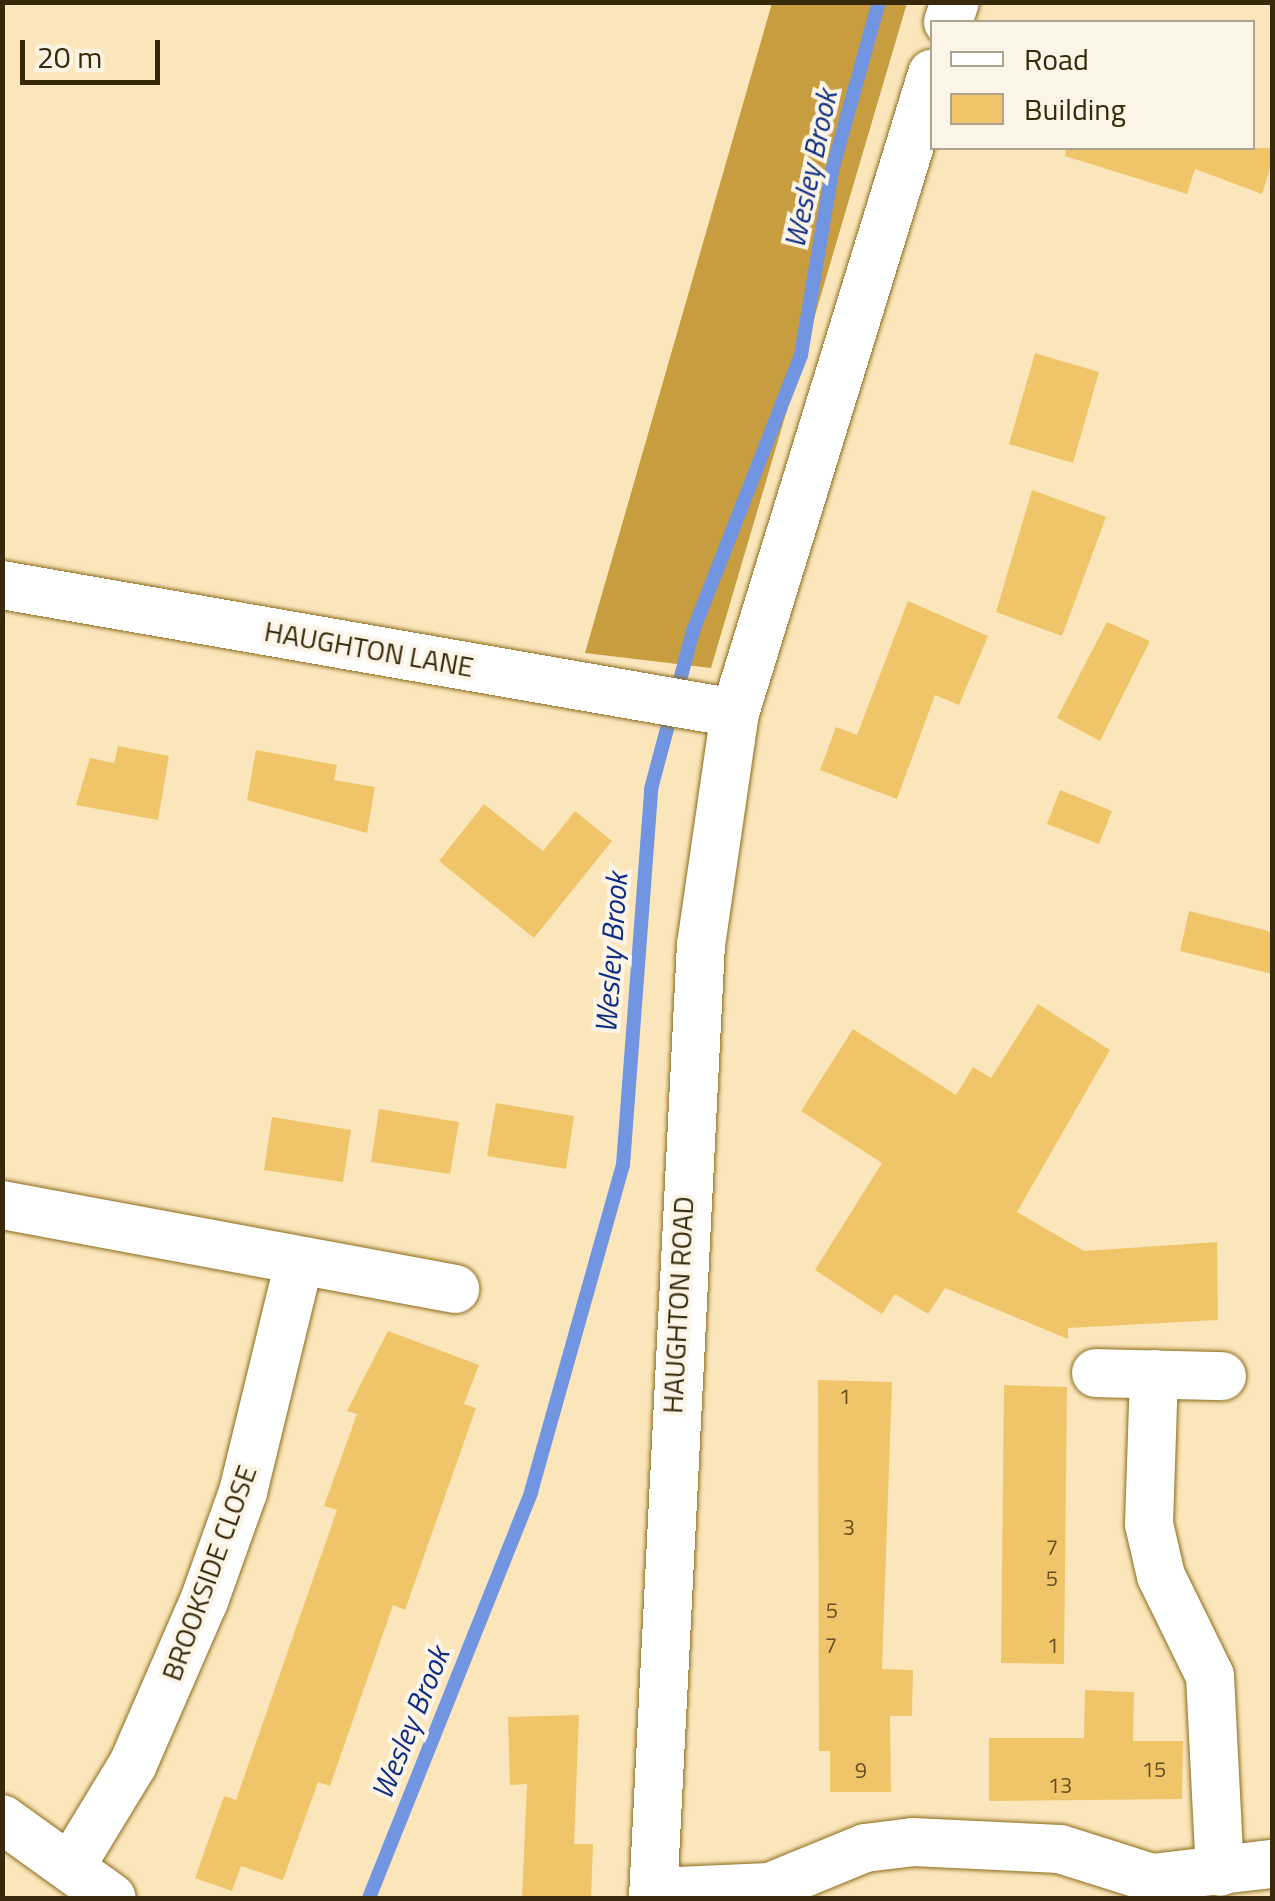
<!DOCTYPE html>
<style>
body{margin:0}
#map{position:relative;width:1275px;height:1901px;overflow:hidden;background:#fbe6bb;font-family:"Titillium Web",sans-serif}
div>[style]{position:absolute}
.forest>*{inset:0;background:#c79d40}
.stream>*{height:14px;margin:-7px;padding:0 7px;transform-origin:7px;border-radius:7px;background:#7295e1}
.building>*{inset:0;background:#f0c56a}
.roads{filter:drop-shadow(0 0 2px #8c6b1c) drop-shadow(0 0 2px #8c6b1c)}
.minor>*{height:48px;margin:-24px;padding:0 24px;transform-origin:24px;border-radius:24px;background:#fff}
span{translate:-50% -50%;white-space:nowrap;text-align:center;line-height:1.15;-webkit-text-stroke:8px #fcf5e7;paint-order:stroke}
.number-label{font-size:22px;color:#655021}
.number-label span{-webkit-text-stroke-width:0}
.street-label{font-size:28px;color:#372909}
.water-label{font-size:30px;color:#0e2d84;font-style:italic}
.frame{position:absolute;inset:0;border:5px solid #372909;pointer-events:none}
.legend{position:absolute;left:930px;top:20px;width:325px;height:130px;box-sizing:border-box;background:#fcf5e7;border:2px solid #ada38e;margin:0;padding:12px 18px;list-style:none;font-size:30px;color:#372909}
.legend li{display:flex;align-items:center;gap:20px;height:50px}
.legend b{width:50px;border:2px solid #ada38e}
.scale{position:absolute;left:20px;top:40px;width:140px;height:45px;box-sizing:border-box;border:5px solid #372909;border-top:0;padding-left:12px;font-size:30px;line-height:35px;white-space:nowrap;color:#372909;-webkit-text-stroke:8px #fcf5e7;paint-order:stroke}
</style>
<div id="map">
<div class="forest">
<div style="clip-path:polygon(772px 3px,907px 3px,711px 668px,585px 653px)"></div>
</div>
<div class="stream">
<div style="left:369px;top:1898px;width:437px;rotate:-68.2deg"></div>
<div style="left:531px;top:1492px;width:340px;rotate:-74.3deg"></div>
<div style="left:623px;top:1165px;width:377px;rotate:-85.7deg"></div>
<div style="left:651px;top:789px;width:163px;rotate:-75.1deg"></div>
<div style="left:693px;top:631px;width:296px;rotate:-68.6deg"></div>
<div style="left:801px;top:355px;width:187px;rotate:-80.4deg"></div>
<div style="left:832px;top:171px;width:175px;rotate:-74.5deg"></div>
</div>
<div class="building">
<div style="clip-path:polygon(1066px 148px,1272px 148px,1272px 163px,1262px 194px,1195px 169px,1187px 194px,1065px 156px)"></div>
<div style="clip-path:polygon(1035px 353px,1099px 372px,1073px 463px,1009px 444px)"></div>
<div style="clip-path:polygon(1032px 490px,1106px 517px,1062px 636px,996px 612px)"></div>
<div style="clip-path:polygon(908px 601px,988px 636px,959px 705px,935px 695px,897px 799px,820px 770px,836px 727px,857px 735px)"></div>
<div style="clip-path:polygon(1107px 622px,1150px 641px,1100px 741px,1057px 718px)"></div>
<div style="clip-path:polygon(118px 746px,169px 756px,158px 820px,76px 805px,90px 758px,114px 763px)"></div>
<div style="clip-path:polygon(256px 750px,337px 765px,334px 780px,375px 787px,367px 833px,247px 800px)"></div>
<div style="clip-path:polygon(1060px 790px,1112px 811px,1099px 844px,1047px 824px)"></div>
<div style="clip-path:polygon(484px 804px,543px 851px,575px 811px,612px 841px,534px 938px,439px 861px)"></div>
<div style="clip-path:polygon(1189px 911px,1272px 932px,1272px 974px,1180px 951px)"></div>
<div style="clip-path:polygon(1038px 1004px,1110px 1050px,1017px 1212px,1084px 1251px,1217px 1242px,1218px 1320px,1068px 1328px,1068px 1339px,945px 1288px,928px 1314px,895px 1294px,882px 1314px,815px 1270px,882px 1163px,801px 1111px,853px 1029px,956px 1095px,973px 1067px,991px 1078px)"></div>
<div style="clip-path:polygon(496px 1103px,574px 1116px,566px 1169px,487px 1156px)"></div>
<div style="clip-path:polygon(379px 1109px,459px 1122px,450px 1174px,371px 1162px)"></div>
<div style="clip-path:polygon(272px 1117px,351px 1130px,343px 1182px,264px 1170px)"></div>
<div style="clip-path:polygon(388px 1331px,479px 1365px,464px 1404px,476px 1408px,405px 1610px,393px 1605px,330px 1786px,318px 1782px,283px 1880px,241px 1866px,232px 1891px,195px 1878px,224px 1796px,236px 1800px,337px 1510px,324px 1506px,357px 1414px,347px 1411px)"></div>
<div style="clip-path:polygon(818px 1380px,892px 1382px,882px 1669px,913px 1670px,912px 1716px,890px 1716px,891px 1792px,830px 1792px,830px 1751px,819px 1751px)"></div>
<div style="clip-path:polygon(1004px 1385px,1067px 1387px,1064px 1664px,1001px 1663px)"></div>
<div style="clip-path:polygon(1085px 1690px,1134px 1692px,1133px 1741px,1183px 1741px,1182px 1799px,989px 1801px,989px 1738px,1084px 1738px)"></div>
<div style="clip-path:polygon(579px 1715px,574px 1844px,593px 1844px,591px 1898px,522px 1898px,527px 1784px,510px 1785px,508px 1717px)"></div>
</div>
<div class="roads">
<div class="minor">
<div style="left:948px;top:22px;width:21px;rotate:-71deg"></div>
<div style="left:2px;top:585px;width:744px;rotate:9.91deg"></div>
<div style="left:2px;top:1205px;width:461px;rotate:10.5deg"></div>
<div style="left:1096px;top:1373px;width:126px;rotate:1.4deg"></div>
<div style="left:1154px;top:1374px;width:150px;rotate:91.9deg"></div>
<div style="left:1149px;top:1524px;width:53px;rotate:77deg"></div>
<div style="left:1161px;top:1576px;width:111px;rotate:63.9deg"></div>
<div style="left:1210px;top:1676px;width:196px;rotate:87.1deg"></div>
<div style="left:2px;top:1819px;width:135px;rotate:35.7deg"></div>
<div style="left:71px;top:1866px;width:119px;rotate:-58.7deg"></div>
<div style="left:133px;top:1764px;width:178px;rotate:-66.5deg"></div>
<div style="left:204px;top:1601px;width:116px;rotate:-70.3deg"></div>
<div style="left:243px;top:1492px;width:237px;rotate:-76.3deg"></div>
<div style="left:653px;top:1892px;width:117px;rotate:-2.4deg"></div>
<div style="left:770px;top:1887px;width:103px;rotate:-22.3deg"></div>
<div style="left:865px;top:1848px;width:48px;rotate:-7.1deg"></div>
<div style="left:913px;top:1842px;width:147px;rotate:2.7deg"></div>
<div style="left:1060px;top:1849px;width:96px;rotate:17.5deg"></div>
<div style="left:1152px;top:1878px;width:121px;rotate:-6.7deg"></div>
<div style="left:653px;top:1898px;width:954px;rotate:-87.12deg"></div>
<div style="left:701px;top:945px;width:234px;rotate:-81.7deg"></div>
<div style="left:735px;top:713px;width:669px;rotate:-72.87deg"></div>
</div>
</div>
<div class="number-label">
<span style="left:845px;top:1397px">1</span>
<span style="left:849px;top:1528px">3</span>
<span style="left:1052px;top:1548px">7</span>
<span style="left:1052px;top:1579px">5</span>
<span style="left:832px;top:1611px">5</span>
<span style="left:831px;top:1646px">7</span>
<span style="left:1053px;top:1646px">1</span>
<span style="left:1154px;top:1770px">15</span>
<span style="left:861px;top:1771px">9</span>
<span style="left:1060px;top:1786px">13</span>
</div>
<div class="street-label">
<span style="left:369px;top:649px;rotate:10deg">HAUGHTON LANE</span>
<span style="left:678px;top:1305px;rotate:-87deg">HAUGHTON ROAD</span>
<span style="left:209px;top:1573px;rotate:-70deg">BROOKSIDE CLOSE</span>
</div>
<div class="water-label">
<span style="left:810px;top:169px;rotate:-78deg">Wesley Brook</span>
<span style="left:611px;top:953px;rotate:-86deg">Wesley Brook</span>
<span style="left:410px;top:1723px;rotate:-68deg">Wesley Brook</span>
</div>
<div class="frame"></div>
<ul class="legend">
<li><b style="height:12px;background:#fff"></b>Road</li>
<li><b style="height:28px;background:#f0c56a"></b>Building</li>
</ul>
<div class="scale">20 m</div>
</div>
